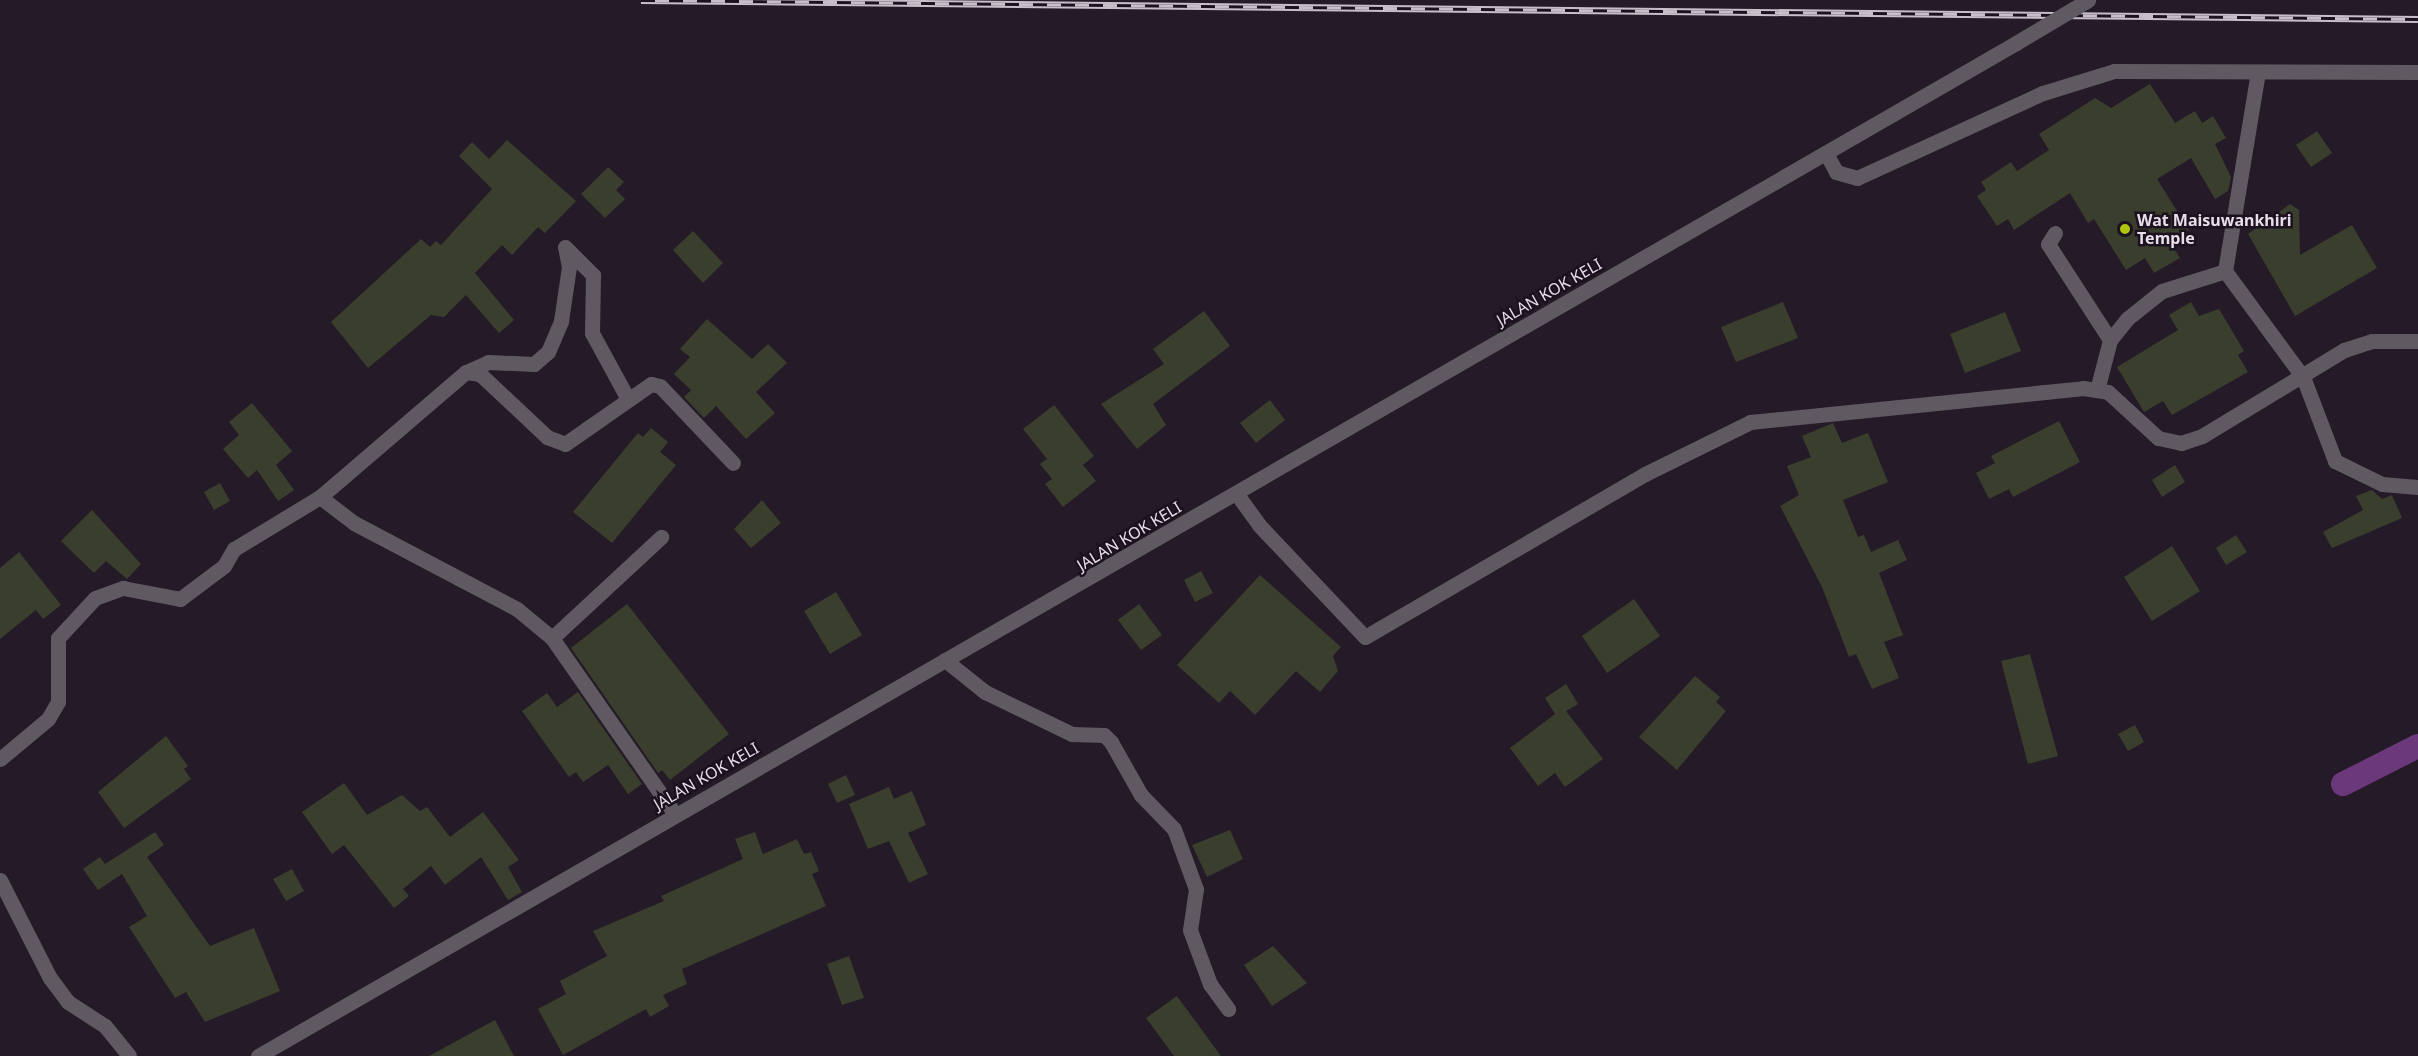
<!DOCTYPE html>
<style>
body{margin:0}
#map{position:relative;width:2418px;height:1056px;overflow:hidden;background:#251a28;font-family:"Noto Sans",sans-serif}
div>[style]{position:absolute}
.canal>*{height:24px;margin:-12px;padding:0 12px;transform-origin:12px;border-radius:12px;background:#6c387c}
.building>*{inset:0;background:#3a3e2c}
.minor>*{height:15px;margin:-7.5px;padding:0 7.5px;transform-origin:7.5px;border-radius:7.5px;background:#5f5a61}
.rail>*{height:7px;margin-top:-3.5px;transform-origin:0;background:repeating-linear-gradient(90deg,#1b111f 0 14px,#c7bec9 0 28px);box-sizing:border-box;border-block:2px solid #c7bec9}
.minor-bridge>*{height:15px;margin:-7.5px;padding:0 7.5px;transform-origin:7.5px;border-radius:7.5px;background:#5f5a61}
.dots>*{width:16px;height:16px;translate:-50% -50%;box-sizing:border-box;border:3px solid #1b111f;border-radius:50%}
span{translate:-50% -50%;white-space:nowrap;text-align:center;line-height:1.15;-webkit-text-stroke:5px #1b111f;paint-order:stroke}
.poi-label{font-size:16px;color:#e6dee8;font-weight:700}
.left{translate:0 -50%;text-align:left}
.street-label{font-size:16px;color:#e6dee8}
</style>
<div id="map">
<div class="canal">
<div style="left:2343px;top:784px;width:84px;rotate:-26.9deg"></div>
</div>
<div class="building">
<div style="clip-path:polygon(2150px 84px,2175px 123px,2195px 111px,2202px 123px,2213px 116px,2226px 138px,2215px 144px,2231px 177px,2228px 191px,2215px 199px,2191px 158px,2157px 179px,2189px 230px,2170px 242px,2180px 258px,2154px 273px,2145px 258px,2126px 270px,2094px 219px,2088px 223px,2070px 193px,2014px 230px,2008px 219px,1997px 226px,1977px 196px,1986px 190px,1981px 182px,2011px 162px,2017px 171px,2049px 150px,2039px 134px,2095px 98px,2111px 108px)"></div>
<div style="clip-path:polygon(2317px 131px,2332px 153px,2311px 167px,2296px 145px)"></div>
<div style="clip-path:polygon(507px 140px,576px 201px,545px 233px,538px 227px,512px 255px,502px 245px,475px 273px,514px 320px,499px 333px,466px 295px,444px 317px,431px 315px,368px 368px,331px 322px,421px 239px,430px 247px,436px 241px,441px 245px,492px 189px,459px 156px,472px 142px,489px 159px)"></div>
<div style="clip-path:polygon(608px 167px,624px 182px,616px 190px,625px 199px,605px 218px,581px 194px)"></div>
<div style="clip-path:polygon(2290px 204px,2299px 210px,2300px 255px,2352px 225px,2377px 268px,2295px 316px,2248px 234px)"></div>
<div style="clip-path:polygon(693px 231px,723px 263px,703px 283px,673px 250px)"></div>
<div style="clip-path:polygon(1783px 302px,1798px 338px,1736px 362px,1721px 327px)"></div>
<div style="clip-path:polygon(2191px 302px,2199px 316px,2219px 309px,2244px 351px,2238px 355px,2248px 372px,2172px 415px,2163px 401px,2144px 412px,2117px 367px,2178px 330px,2169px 315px)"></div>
<div style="clip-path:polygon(1204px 311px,1230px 346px,1153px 404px,1166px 425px,1137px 449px,1101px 404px,1164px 364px,1153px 349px)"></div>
<div style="clip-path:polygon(2005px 312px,2021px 351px,1965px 373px,1950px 334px)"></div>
<div style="clip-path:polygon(707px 319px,752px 359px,768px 344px,787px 363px,756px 392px,775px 413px,746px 439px,716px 406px,704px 418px,684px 397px,691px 390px,674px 374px,690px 357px,680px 349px)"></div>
<div style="clip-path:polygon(1270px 400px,1285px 420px,1256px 443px,1240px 423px)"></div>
<div style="clip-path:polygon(252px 403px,292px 451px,276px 465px,294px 490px,278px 501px,257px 470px,248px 478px,223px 449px,239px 435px,229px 422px)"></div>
<div style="clip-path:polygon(1054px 405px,1094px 456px,1083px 465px,1096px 481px,1063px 507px,1045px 484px,1052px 479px,1040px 464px,1047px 459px,1023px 429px)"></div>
<div style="clip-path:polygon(2059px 421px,2080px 462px,2013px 497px,2009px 489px,1989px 499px,1976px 473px,1995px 463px,1991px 456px)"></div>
<div style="clip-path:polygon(1833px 423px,1842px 443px,1868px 433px,1888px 482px,1843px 500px,1858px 537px,1864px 535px,1871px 552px,1898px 540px,1907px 560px,1879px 573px,1903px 635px,1884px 642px,1899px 678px,1872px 689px,1856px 654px,1849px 657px,1822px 587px,1780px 506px,1799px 495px,1787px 466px,1811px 457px,1802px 436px)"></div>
<div style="clip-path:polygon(651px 428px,668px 442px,660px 452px,676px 465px,612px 543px,573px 512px,638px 433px,643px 437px)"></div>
<div style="clip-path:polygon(2175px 465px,2185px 482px,2162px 497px,2152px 480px)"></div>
<div style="clip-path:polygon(220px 483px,230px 501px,214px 510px,204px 492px)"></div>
<div style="clip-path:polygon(2372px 490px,2382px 499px,2392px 495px,2402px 518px,2332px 548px,2323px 532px,2363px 510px,2356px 496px)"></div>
<div style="clip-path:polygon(762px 500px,781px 523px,751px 548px,734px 529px)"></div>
<div style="clip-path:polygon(92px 510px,141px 564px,127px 579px,106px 561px,94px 573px,61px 541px)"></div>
<div style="clip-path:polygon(2236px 535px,2247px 552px,2226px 565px,2216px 548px)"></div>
<div style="clip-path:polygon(2172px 546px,2200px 591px,2152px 621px,2124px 577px)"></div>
<div style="clip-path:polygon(19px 552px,61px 605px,43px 619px,36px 610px,0 639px,0 568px)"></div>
<div style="clip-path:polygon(1201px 571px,1213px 593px,1195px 602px,1184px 580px)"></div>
<div style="clip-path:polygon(1260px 575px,1341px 647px,1333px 656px,1338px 671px,1320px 692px,1296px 671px,1255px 715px,1230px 691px,1219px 703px,1177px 665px)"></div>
<div style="clip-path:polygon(836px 592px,862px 635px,830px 654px,804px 611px)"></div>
<div style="clip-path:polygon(1634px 599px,1660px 636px,1607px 673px,1582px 636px)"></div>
<div style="clip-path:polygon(627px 604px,729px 734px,670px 780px,662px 770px,658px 773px,571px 648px)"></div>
<div style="clip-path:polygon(1139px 604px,1162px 635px,1141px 650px,1118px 620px)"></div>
<div style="clip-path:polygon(2030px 654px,2058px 756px,2028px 764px,2001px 661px)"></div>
<div style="clip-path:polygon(1695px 676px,1720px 697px,1716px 702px,1726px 711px,1677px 770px,1639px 737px)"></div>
<div style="clip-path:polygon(1566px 684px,1578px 704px,1566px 711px,1603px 759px,1565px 787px,1555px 773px,1538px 786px,1510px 748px,1555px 714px,1545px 698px)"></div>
<div style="clip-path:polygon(578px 692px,642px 784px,628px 794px,608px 765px,583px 782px,576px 772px,569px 777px,522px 711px,547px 693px,557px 707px)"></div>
<div style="clip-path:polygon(2135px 725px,2144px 742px,2128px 751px,2118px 734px)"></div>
<div style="clip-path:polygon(166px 736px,188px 766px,184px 769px,191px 779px,124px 828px,98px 792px)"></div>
<div style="clip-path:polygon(846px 775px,855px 795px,837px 803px,828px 784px)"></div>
<div style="clip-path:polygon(344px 783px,367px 815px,402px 795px,420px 811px,427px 807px,450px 837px,483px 812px,519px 860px,508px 867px,522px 892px,508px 900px,481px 857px,445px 885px,431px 866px,403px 889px,409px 896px,394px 908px,344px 845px,332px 854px,302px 812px)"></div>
<div style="clip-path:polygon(889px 787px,894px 799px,912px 791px,926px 825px,908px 833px,928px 874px,909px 883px,889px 841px,868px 849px,849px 804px)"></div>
<div style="clip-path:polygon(1230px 830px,1243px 859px,1207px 877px,1192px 845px)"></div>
<div style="clip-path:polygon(155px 832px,164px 845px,147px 857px,210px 946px,254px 928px,280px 991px,205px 1022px,186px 992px,175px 998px,129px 927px,147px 916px,122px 874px,98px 890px,83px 869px,100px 857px,105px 864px)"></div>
<div style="clip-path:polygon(755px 832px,763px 854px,797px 839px,804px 854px,811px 852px,819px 871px,812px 874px,826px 906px,682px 969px,687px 984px,663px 995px,669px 1006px,650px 1017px,646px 1009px,563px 1055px,538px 1009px,566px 994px,560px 981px,607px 956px,593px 931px,664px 901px,661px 896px,743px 859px,735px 839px)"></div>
<div style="clip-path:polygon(292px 869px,304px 891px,286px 901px,273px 879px)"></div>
<div style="clip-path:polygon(1273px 946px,1307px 983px,1272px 1006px,1244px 965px)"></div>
<div style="clip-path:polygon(849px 956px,864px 998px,842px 1005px,827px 964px)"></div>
<div style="clip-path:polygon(1177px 996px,1221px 1056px,1174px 1056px,1146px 1018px)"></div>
<div style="clip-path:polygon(495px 1020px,514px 1056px,429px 1056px)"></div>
</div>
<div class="minor">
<div style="left:1826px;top:153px;width:21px;rotate:62deg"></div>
<div style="left:1836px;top:172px;width:22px;rotate:16deg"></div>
<div style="left:1857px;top:178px;width:205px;rotate:-24.6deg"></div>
<div style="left:2043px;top:93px;width:74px;rotate:-17.2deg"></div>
<div style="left:2114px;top:71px;width:304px;rotate:0.2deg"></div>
<div style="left:2055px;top:233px;width:13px;rotate:122deg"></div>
<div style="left:2048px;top:244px;width:114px;rotate:57.1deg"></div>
<div style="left:565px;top:247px;width:40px;rotate:45deg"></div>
<div style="left:593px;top:275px;width:58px;rotate:91deg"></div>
<div style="left:592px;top:333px;width:75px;rotate:61.4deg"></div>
<div style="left:2225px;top:271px;width:132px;rotate:53.7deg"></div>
<div style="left:2303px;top:377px;width:90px;rotate:69.1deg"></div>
<div style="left:2335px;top:461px;width:52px;rotate:26.1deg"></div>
<div style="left:2382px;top:484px;width:36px;rotate:5deg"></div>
<div style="left:466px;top:372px;width:14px;rotate:8deg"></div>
<div style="left:480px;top:374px;width:92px;rotate:43.2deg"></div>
<div style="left:547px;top:437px;width:19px;rotate:21deg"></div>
<div style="left:565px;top:444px;width:105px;rotate:-34.9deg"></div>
<div style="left:651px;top:384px;width:9px;rotate:13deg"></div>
<div style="left:660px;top:386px;width:106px;rotate:46.5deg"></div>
<div style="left:2097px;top:390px;width:52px;rotate:-75.4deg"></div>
<div style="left:2110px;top:340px;width:28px;rotate:-51deg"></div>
<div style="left:2128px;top:318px;width:43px;rotate:-38.5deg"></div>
<div style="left:2162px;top:291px;width:66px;rotate:-17.6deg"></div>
<div style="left:2225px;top:271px;width:202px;rotate:-80.6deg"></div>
<div style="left:1236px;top:493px;width:39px;rotate:54deg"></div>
<div style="left:1259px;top:525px;width:154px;rotate:46.6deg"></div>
<div style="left:1365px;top:637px;width:324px;rotate:-30.2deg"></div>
<div style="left:1645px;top:474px;width:117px;rotate:-26.3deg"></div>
<div style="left:1750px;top:422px;width:335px;rotate:-5.8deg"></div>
<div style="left:2083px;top:388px;width:25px;rotate:9deg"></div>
<div style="left:2108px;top:392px;width:68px;rotate:42.6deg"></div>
<div style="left:2158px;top:438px;width:24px;rotate:12deg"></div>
<div style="left:2181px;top:443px;width:22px;rotate:-18deg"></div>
<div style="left:2202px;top:436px;width:166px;rotate:-31.2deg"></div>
<div style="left:2344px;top:350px;width:29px;rotate:-18deg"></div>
<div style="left:2372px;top:341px;width:46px"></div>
<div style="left:320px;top:497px;width:43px;rotate:37.4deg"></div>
<div style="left:354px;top:523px;width:184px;rotate:27.8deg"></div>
<div style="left:517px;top:609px;width:45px;rotate:39.6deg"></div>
<div style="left:552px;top:638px;width:215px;rotate:55.1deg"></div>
<div style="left:552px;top:638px;width:149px;rotate:-42.8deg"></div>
<div style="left:945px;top:660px;width:51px;rotate:38.7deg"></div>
<div style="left:985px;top:692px;width:97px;rotate:25.8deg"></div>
<div style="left:1072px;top:734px;width:32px;rotate:2deg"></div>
<div style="left:1104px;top:735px;width:10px;rotate:45deg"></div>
<div style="left:1111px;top:742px;width:61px;rotate:60.5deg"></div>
<div style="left:1141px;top:795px;width:47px;rotate:45.9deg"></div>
<div style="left:1174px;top:829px;width:64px;rotate:69.9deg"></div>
<div style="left:1196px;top:889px;width:41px;rotate:98.3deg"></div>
<div style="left:1190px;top:930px;width:58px;rotate:69.7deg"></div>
<div style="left:1210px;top:984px;width:31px;rotate:54deg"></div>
<div style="left:0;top:759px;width:62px;rotate:-39.8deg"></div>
<div style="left:48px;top:719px;width:20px;rotate:-60deg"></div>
<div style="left:58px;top:702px;width:64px;rotate:-90deg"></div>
<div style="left:58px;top:638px;width:54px;rotate:-47.2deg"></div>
<div style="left:95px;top:598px;width:30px;rotate:-20deg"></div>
<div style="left:123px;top:588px;width:58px;rotate:10.9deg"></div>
<div style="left:180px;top:599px;width:55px;rotate:-36.9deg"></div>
<div style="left:224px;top:566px;width:20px;rotate:-60deg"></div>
<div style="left:234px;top:549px;width:100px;rotate:-31.2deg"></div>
<div style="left:320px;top:497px;width:192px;rotate:-40.6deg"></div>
<div style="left:466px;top:372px;width:24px;rotate:-24deg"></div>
<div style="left:488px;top:362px;width:46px;rotate:2.5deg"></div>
<div style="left:534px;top:364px;width:18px;rotate:-41deg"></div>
<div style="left:548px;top:352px;width:34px;rotate:-67deg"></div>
<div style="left:561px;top:321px;width:55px;rotate:-81.6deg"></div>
<div style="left:569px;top:267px;width:20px;rotate:-101deg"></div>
<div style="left:0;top:880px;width:110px;rotate:63deg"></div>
<div style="left:50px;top:978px;width:30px;rotate:53deg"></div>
<div style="left:68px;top:1002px;width:44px;rotate:33deg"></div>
<div style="left:105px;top:1026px;width:38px;rotate:51deg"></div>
<div style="left:258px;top:1056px;width:2029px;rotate:-29.95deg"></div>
</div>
<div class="rail">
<div style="left:641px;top:0;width:1777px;rotate:0.61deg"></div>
</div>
<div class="minor-bridge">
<div style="left:2016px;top:43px;width:84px;rotate:-30.8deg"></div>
</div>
<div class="dots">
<div style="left:2125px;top:229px;background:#aec60c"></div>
</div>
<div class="poi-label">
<span class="left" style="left:2137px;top:229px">Wat Maisuwankhiri<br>Temple</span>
</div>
<div class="street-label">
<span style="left:1549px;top:292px;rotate:-30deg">JALAN KOK KELI</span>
<span style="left:1129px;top:536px;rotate:-31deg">JALAN KOK KELI</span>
<span style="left:706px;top:776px;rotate:-30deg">JALAN KOK KELI</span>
</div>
</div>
